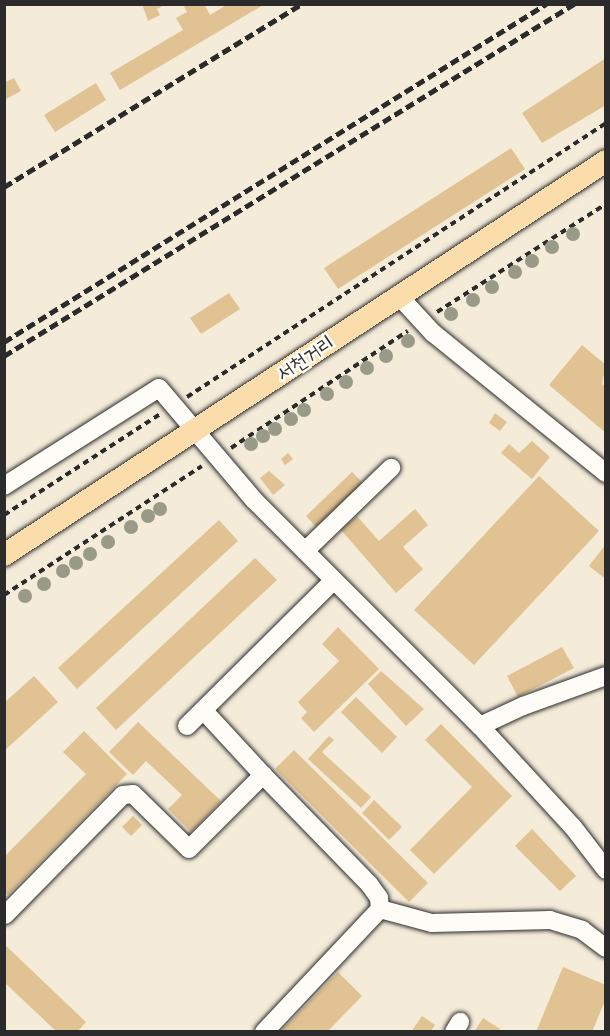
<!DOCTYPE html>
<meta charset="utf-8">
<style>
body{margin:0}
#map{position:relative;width:610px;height:1036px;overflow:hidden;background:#f4ebd9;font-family:Pangolin,"Poor Story",sans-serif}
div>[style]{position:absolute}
.building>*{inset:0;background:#e0c293}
.path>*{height:4px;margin-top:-2px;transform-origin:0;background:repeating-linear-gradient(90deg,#2b2b2b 0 6px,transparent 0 10.5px)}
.roads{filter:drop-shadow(0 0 2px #2b2b2b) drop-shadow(0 0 2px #2b2b2b)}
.minor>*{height:18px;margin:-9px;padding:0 9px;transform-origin:9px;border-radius:9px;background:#fdfcf7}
.major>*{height:22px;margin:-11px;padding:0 11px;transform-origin:11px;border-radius:11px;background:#fbddab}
.rail>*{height:4.5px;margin-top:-2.25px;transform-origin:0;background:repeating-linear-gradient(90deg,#2b2b2b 0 9px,transparent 0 13.5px)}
.trees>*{width:14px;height:14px;margin:-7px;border-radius:50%;background:#9a9a88}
span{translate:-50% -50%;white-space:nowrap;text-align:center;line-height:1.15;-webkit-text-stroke:5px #fdfcf7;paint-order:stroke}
.street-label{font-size:20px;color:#2b2b2b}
.frame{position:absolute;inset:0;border:6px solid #2b2b2b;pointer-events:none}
</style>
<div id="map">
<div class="building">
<div style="clip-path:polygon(142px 4px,166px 4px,157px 9px,160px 15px,148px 21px)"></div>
<div style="clip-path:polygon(188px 4px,204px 4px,210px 15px,228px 4px,265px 4px,120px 90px,110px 73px,183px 30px,176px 18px,187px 12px,184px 7px)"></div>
<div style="clip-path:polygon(606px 58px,606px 105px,542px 143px,522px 113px)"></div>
<div style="clip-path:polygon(14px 78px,21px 91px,4px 100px,4px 83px)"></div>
<div style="clip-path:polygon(96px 83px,106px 100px,55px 132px,44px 115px)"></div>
<div style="clip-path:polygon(511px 148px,525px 169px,338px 289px,324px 268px)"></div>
<div style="clip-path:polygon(229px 293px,240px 309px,201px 334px,190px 318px)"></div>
<div style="clip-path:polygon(582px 345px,606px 365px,602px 384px,606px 387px,606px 433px,549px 385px)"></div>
<div style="clip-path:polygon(495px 413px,507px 422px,500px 431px,489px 423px)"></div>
<div style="clip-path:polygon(532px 441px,550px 457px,532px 479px,501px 453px,509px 444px,519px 453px)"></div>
<div style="clip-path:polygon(288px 453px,293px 459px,285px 465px,281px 459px)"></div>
<div style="clip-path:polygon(269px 471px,285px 485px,273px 495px,260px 478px)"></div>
<div style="clip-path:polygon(352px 472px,364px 484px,318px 529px,306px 516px)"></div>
<div style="clip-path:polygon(539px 476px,599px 531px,474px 665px,414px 610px)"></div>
<div style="clip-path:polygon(415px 509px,428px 525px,403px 547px,423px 569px,396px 593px,341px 530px,357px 516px,379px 541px)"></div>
<div style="clip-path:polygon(219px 520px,238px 541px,77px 689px,58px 668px)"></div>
<div style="clip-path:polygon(606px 544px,606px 574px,603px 577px,589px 566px)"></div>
<div style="clip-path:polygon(255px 558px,277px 580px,116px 730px,96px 708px)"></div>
<div style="clip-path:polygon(338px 627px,379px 669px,314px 732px,301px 718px,307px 712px,298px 702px,339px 661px,322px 644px)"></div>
<div style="clip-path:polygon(562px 647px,574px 668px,518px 697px,507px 676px)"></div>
<div style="clip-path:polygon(381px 671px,424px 709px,406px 726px,368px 684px)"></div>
<div style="clip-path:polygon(34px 676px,58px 702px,4px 751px,4px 703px)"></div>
<div style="clip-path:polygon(356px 697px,397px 737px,382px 753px,341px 712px)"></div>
<div style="clip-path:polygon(138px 722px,221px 801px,191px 832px,168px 809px,182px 795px,146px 761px,133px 775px,109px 752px)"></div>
<div style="clip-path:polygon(441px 724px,512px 796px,434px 874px,410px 850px,472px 787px,425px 740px)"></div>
<div style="clip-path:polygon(84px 731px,127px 774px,8px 895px,4px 892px,4px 857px,86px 774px,63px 752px)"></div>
<div style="clip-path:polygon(329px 736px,334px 740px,322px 752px,371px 797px,361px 808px,308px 759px)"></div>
<div style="clip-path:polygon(294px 750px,428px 883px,409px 902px,275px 769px)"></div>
<div style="clip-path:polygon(374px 800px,402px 827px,389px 840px,362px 813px)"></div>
<div style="clip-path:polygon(133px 816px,142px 825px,131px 836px,122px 827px)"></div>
<div style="clip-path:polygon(532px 829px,576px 876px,560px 891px,515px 846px)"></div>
<div style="clip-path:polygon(4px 944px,86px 1022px,77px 1032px,57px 1032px,4px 982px)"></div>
<div style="clip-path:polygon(563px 967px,606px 985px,606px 998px,592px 1032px,536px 1032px)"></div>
<div style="clip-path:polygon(338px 972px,362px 996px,327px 1032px,280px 1032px)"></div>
<div style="clip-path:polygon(422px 1016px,435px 1025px,430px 1032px,411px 1032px)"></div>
<div style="clip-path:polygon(483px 1018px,500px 1029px,498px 1032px,474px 1032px)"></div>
</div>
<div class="path">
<div style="left:437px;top:312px;width:201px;rotate:-32.6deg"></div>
<div style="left:187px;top:397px;width:501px;rotate:-33.18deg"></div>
<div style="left:231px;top:448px;width:212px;rotate:-33.5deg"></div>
<div style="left:4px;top:515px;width:186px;rotate:-32.9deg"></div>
<div style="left:4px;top:595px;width:236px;rotate:-33.1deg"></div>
</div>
<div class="roads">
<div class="minor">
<div style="left:398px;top:295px;width:52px;rotate:47.4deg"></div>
<div style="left:433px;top:333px;width:223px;rotate:39deg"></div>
<div style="left:4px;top:486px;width:183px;rotate:-32.3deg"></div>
<div style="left:159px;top:388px;width:147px;rotate:49.7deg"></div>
<div style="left:254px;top:500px;width:320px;rotate:45deg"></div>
<div style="left:480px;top:726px;width:137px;rotate:47.4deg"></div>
<div style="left:573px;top:827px;width:54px;rotate:52.5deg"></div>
<div style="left:305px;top:551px;width:120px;rotate:-44deg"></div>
<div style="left:187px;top:726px;width:207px;rotate:-44.8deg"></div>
<div style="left:480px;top:726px;width:47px;rotate:-24.9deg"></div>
<div style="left:523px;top:706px;width:88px;rotate:-19.9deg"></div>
<div style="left:263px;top:775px;width:152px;rotate:45.8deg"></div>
<div style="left:369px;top:884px;width:17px;rotate:54deg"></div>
<div style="left:379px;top:898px;width:11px;rotate:85deg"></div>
<div style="left:380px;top:909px;width:169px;rotate:133.3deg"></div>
<div style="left:380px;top:909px;width:54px;rotate:15.1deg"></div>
<div style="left:432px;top:923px;width:118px;rotate:-1.5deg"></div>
<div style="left:550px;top:920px;width:34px;rotate:17deg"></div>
<div style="left:582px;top:930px;width:30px;rotate:37deg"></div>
<div style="left:5px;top:915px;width:168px;rotate:-45.5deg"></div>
<div style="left:123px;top:795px;width:10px;rotate:-6deg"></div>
<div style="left:133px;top:794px;width:78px;rotate:44.5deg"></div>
<div style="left:189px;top:849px;width:105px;rotate:-45deg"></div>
<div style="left:263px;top:775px;width:88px;rotate:-132.7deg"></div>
<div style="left:454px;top:1032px;width:12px;rotate:-59deg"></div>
</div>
<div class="major">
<div style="left:4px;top:555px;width:719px;rotate:-33.2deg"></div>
</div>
</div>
<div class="rail">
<div style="left:4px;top:187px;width:349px;rotate:-31.6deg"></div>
<div style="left:4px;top:342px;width:639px;rotate:-31.95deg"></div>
<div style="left:4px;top:356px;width:670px;rotate:-31.7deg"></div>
</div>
<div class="trees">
<div style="left:573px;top:234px"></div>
<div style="left:552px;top:247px"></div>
<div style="left:532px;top:261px"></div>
<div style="left:515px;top:272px"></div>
<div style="left:492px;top:287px"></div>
<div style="left:473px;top:300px"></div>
<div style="left:451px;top:314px"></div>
<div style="left:408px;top:341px"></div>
<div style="left:386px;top:356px"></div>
<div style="left:367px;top:368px"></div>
<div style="left:346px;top:382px"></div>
<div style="left:327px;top:394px"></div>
<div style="left:304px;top:410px"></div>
<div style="left:291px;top:419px"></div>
<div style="left:275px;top:429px"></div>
<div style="left:263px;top:436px"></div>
<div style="left:251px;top:444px"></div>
<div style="left:160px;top:509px"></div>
<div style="left:148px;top:516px"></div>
<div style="left:131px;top:527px"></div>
<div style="left:108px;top:542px"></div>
<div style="left:90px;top:554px"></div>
<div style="left:76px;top:563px"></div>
<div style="left:63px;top:571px"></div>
<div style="left:44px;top:584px"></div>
<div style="left:25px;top:596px"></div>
</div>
<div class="street-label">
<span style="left:305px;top:358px;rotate:-34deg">서천거리</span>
</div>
<div class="frame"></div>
</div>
